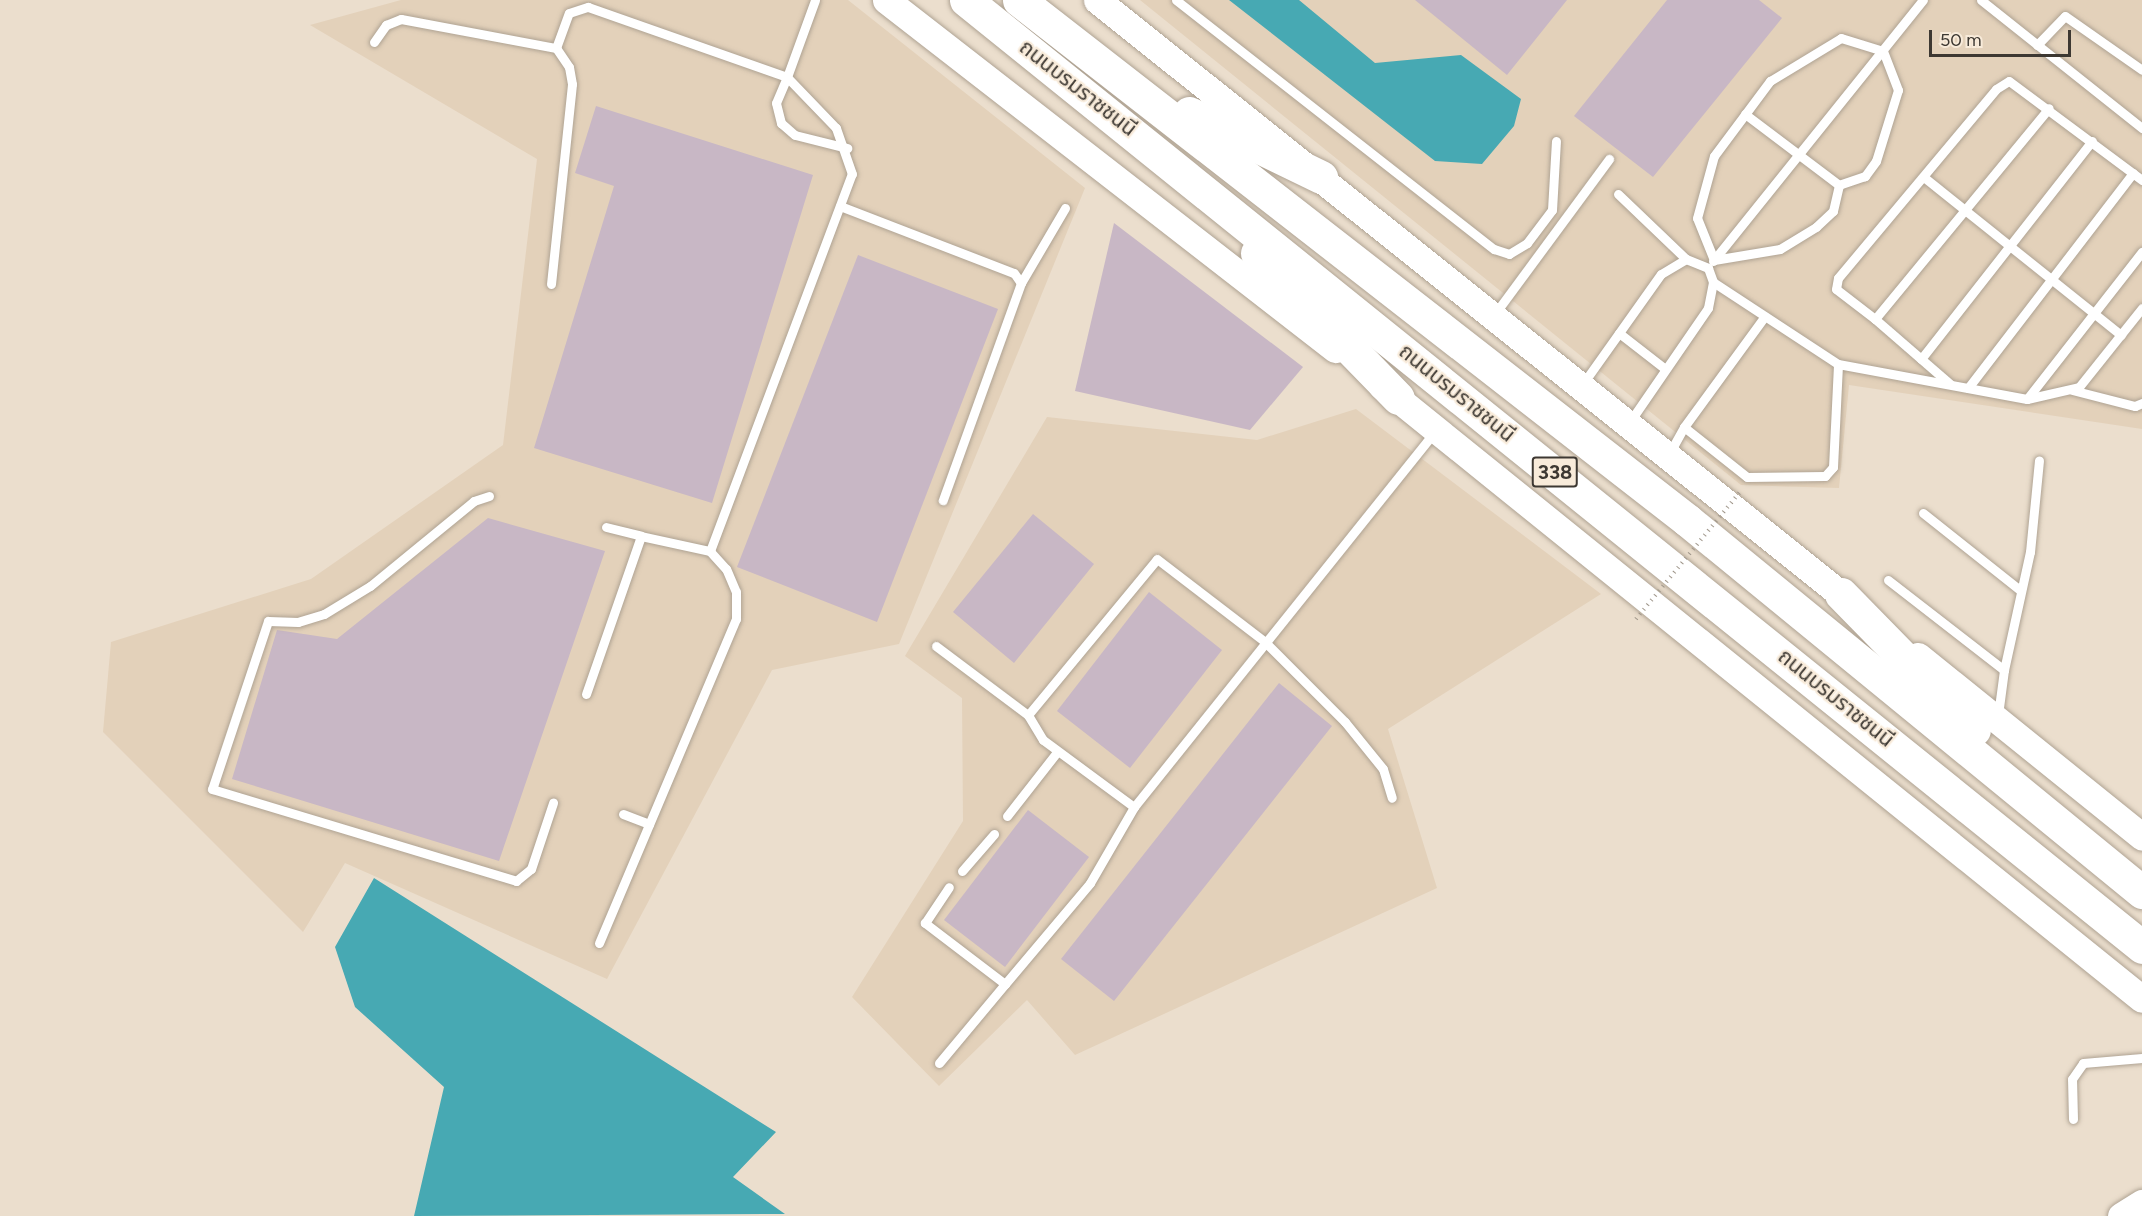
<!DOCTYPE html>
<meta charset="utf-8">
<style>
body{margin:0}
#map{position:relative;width:2142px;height:1216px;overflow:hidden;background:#ebdecd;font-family:Figtree,"Noto Sans Thai",sans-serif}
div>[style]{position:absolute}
.built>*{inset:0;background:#e3d1ba}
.water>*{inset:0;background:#47a9b3}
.building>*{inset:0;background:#c8b7c5}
.roads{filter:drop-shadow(0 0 2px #afa393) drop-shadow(0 0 2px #afa393)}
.lane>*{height:9px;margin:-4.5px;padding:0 4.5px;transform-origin:4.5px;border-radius:4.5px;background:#fff}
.secondary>*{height:27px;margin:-13.5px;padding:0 13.5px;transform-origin:13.5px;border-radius:13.5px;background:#fff}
.highway>*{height:33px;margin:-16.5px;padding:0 16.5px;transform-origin:16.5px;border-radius:16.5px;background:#fff}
.path-bridge>*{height:4px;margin-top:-2px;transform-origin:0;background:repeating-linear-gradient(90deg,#9e9589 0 1.5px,transparent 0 6px)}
span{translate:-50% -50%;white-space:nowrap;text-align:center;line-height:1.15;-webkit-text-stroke:4.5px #f8ebda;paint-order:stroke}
.shield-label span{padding:2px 4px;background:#f8ebda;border:2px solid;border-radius:4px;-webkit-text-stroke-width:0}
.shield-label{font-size:20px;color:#3d3832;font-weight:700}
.street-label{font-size:21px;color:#3d3832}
.scale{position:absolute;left:1929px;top:30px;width:142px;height:27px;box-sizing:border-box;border:3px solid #3d3832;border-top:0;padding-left:8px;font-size:18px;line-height:21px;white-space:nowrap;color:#3d3832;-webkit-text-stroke:4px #f8ebda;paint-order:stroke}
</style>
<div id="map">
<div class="built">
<div style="clip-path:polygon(401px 0,848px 0,1085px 188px,899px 644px,772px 670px,607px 979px,345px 863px,303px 932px,103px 732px,111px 642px,311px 579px,503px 445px,537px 159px,310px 25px)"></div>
<div style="clip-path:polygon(1140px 0,2142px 0,2142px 429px,1849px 385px,1839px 488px,1741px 485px)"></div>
<div style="clip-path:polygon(1356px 409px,1601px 594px,1388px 729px,1437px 888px,1075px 1055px,1027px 1000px,939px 1086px,852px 997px,963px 821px,962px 698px,905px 656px,1047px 417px,1257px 440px)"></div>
</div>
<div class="water">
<div style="clip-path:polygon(1229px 0,1299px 0,1375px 63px,1461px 55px,1521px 99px,1514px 126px,1482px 164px,1435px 161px)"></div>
<div style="clip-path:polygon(374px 878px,776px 1132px,733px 1177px,785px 1214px,414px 1216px,444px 1087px,355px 1007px,335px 947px)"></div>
</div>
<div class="building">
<div style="clip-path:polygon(1415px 0,1567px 0,1507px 75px)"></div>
<div style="clip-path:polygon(1667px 0,1759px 0,1782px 18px,1653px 177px,1574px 116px)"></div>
<div style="clip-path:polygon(596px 106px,813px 175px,712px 503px,534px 448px,614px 186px,575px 173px)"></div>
<div style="clip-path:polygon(1114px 223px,1303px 367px,1250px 430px,1075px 391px)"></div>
<div style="clip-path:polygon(858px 255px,998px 309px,877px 622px,737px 567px)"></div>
<div style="clip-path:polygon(1033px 514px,1094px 564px,1014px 663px,953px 612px)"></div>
<div style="clip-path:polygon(488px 518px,605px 551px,499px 861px,232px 779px,277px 630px,337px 639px)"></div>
<div style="clip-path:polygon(1149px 592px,1222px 650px,1130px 768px,1057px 711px)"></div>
<div style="clip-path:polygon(1279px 683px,1332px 726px,1114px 1001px,1061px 959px)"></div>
<div style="clip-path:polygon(1028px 810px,1089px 857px,1005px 967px,944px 920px)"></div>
</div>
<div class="roads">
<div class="lane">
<div style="left:1176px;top:0;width:404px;rotate:38.1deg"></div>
<div style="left:1494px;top:249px;width:16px;rotate:18deg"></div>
<div style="left:1509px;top:254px;width:21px;rotate:-31deg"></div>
<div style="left:1527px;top:243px;width:41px;rotate:-52.9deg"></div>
<div style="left:1552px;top:210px;width:69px;rotate:-86.7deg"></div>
<div style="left:1981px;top:0;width:206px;rotate:38.5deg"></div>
<div style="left:1841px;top:38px;width:44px;rotate:17.2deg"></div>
<div style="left:1883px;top:51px;width:42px;rotate:69deg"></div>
<div style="left:1898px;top:90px;width:74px;rotate:107.2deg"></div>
<div style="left:1876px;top:161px;width:19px;rotate:126deg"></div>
<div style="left:1865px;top:176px;width:28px;rotate:161deg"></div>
<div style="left:1839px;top:185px;width:27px;rotate:103deg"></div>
<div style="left:1833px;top:211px;width:23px;rotate:137deg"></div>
<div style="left:1816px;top:227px;width:42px;rotate:148.6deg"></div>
<div style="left:1780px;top:249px;width:67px;rotate:170.5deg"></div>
<div style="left:1714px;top:260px;width:45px;rotate:-112deg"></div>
<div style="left:1697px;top:218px;width:64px;rotate:-74.7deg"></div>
<div style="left:1714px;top:156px;width:94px;rotate:-53.3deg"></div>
<div style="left:1770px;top:81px;width:83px;rotate:-31.2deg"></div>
<div style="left:374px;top:42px;width:21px;rotate:-55deg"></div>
<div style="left:386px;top:25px;width:16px;rotate:-22deg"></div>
<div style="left:401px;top:19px;width:158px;rotate:10.6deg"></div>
<div style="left:556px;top:48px;width:37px;rotate:-70deg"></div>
<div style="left:569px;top:13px;width:20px;rotate:-18deg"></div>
<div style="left:588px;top:7px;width:211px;rotate:19.4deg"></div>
<div style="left:787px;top:77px;width:28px;rotate:113deg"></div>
<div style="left:776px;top:103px;width:21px;rotate:76deg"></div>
<div style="left:781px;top:123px;width:18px;rotate:41deg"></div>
<div style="left:795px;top:135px;width:54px;rotate:14deg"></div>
<div style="left:2037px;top:45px;width:40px;rotate:-46deg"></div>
<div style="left:2065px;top:16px;width:94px;rotate:35deg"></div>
<div style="left:1745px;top:114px;width:118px;rotate:37.1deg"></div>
<div style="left:1925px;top:178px;width:251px;rotate:38.7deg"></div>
<div style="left:1618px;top:194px;width:94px;rotate:43.7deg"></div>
<div style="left:840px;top:206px;width:186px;rotate:21.1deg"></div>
<div style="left:1014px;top:273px;width:12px;rotate:55deg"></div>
<div style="left:1021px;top:283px;width:231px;rotate:109.8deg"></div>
<div style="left:1713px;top:261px;width:335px;rotate:-51.2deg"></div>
<div style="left:1713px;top:282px;width:149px;rotate:33.3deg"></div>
<div style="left:1838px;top:364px;width:192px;rotate:10.5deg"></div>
<div style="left:2027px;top:399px;width:53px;rotate:-13deg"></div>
<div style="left:2079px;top:387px;width:101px;rotate:-51.4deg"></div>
<div style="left:1021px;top:283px;width:87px;rotate:-59.6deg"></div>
<div style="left:551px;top:284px;width:201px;rotate:-84deg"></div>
<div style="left:572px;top:84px;width:17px;rotate:-100deg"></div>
<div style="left:569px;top:67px;width:23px;rotate:-124deg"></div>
<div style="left:1494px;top:315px;width:194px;rotate:-53.6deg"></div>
<div style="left:1875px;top:319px;width:49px;rotate:-142.4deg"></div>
<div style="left:1836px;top:289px;width:11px;rotate:-80deg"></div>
<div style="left:1838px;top:278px;width:246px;rotate:-50.1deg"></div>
<div style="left:1996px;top:89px;width:15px;rotate:-32deg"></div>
<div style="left:2009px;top:81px;width:166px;rotate:36.7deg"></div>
<div style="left:1619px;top:333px;width:57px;rotate:37.9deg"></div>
<div style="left:1921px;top:359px;width:277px;rotate:-51.9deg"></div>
<div style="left:1950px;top:384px;width:99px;rotate:-139.1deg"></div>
<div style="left:1875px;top:319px;width:273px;rotate:-50.5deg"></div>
<div style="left:1582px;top:385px;width:136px;rotate:-54.6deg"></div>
<div style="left:1661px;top:274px;width:29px;rotate:-31deg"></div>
<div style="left:1686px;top:259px;width:24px;rotate:22deg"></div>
<div style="left:1708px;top:268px;width:15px;rotate:70deg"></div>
<div style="left:1713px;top:282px;width:26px;rotate:101deg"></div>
<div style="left:1708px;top:308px;width:140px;rotate:124.5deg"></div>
<div style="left:1968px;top:388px;width:271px;rotate:-52.5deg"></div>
<div style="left:2072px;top:390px;width:65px;rotate:14.3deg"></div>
<div style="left:2135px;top:406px;width:8px;rotate:-23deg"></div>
<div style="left:2027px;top:399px;width:187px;rotate:-52deg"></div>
<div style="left:1684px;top:427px;width:80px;rotate:38.4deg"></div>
<div style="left:1747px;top:477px;width:78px;rotate:-0.7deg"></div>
<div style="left:1825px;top:476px;width:12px;rotate:-48deg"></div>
<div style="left:1833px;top:467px;width:103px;rotate:-87.2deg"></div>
<div style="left:1669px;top:454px;width:31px;rotate:-61deg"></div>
<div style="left:1684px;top:427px;width:137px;rotate:-53.9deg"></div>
<div style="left:489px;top:496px;width:16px;rotate:162deg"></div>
<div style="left:474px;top:501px;width:134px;rotate:140.7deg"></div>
<div style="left:370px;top:586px;width:54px;rotate:148.7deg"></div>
<div style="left:324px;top:614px;width:27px;rotate:163deg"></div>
<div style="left:298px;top:622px;width:30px;rotate:-178deg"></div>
<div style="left:268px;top:621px;width:177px;rotate:108.4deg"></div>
<div style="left:212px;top:789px;width:318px;rotate:16.8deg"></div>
<div style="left:516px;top:881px;width:19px;rotate:-39deg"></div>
<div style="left:531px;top:869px;width:70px;rotate:-71.6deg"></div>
<div style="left:1923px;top:513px;width:125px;rotate:38.5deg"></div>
<div style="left:606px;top:527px;width:36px;rotate:14deg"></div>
<div style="left:1888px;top:580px;width:147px;rotate:37.8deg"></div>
<div style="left:2004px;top:670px;width:45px;rotate:97.6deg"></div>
<div style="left:936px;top:646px;width:115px;rotate:36.9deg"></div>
<div style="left:2004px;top:670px;width:121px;rotate:-77.6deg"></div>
<div style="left:2030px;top:552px;width:92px;rotate:-84.4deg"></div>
<div style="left:586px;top:694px;width:167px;rotate:-70.8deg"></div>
<div style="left:641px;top:536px;width:71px;rotate:12.3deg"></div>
<div style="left:710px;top:551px;width:403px;rotate:-69.4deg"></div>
<div style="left:852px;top:174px;width:49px;rotate:-109.2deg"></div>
<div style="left:836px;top:128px;width:71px;rotate:-133.9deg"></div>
<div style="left:787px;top:77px;width:82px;rotate:-70deg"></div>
<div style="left:1134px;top:807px;width:113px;rotate:-143.6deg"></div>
<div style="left:1043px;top:740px;width:29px;rotate:-121deg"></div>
<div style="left:1028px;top:715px;width:202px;rotate:-50.4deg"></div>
<div style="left:1157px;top:559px;width:136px;rotate:37.5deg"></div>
<div style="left:1265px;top:642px;width:113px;rotate:45deg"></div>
<div style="left:1345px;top:722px;width:60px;rotate:51deg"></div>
<div style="left:1383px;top:769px;width:30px;rotate:73deg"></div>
<div style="left:623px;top:814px;width:28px;rotate:21deg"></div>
<div style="left:1007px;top:816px;width:81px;rotate:-52deg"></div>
<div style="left:962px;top:871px;width:49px;rotate:-49.1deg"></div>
<div style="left:599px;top:943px;width:352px;rotate:-67.1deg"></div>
<div style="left:736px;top:619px;width:27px;rotate:-90deg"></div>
<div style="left:736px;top:592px;width:25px;rotate:-113deg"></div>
<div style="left:726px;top:569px;width:24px;rotate:-132deg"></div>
<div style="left:1005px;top:984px;width:132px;rotate:-49.9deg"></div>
<div style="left:1090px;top:883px;width:88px;rotate:-59.9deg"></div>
<div style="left:1134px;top:807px;width:482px;rotate:-51.3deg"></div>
<div style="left:939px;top:1063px;width:103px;rotate:-50.1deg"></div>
<div style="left:1005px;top:984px;width:101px;rotate:-142.7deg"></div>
<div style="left:925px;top:923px;width:43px;rotate:-56.3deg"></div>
<div style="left:2073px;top:1119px;width:40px;rotate:-91.4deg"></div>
<div style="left:2072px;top:1079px;width:19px;rotate:-55deg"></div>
<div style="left:2083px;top:1063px;width:59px;rotate:-4.8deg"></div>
</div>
<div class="secondary">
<div style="left:886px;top:0;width:569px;rotate:37.86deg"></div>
<div style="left:1097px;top:0;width:974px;rotate:38.62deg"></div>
<div style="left:1382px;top:386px;width:976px;rotate:38.89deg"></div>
<div style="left:1918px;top:656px;width:288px;rotate:38.9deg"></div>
<div style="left:2121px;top:1216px;width:25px;rotate:-32deg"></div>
</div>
<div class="highway">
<div style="left:966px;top:0;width:1510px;rotate:38.84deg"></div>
<div style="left:1019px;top:0;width:847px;rotate:37.9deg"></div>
<div style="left:1687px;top:520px;width:588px;rotate:39.27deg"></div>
<div style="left:1189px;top:113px;width:147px;rotate:25.9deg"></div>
<div style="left:1257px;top:253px;width:202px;rotate:45.8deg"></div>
<div style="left:1841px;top:594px;width:190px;rotate:45.6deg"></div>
</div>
</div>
<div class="path-bridge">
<div style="left:1636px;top:619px;width:163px;rotate:-50.7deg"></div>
</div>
<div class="shield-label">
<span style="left:1555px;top:472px">338</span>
</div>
<div class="street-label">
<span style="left:1078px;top:88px;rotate:38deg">ถนนบรมราชชนนี</span>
<span style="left:1457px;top:393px;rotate:39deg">ถนนบรมราชชนนี</span>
<span style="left:1836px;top:698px;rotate:39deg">ถนนบรมราชชนนี</span>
</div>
<div class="scale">50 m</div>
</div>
